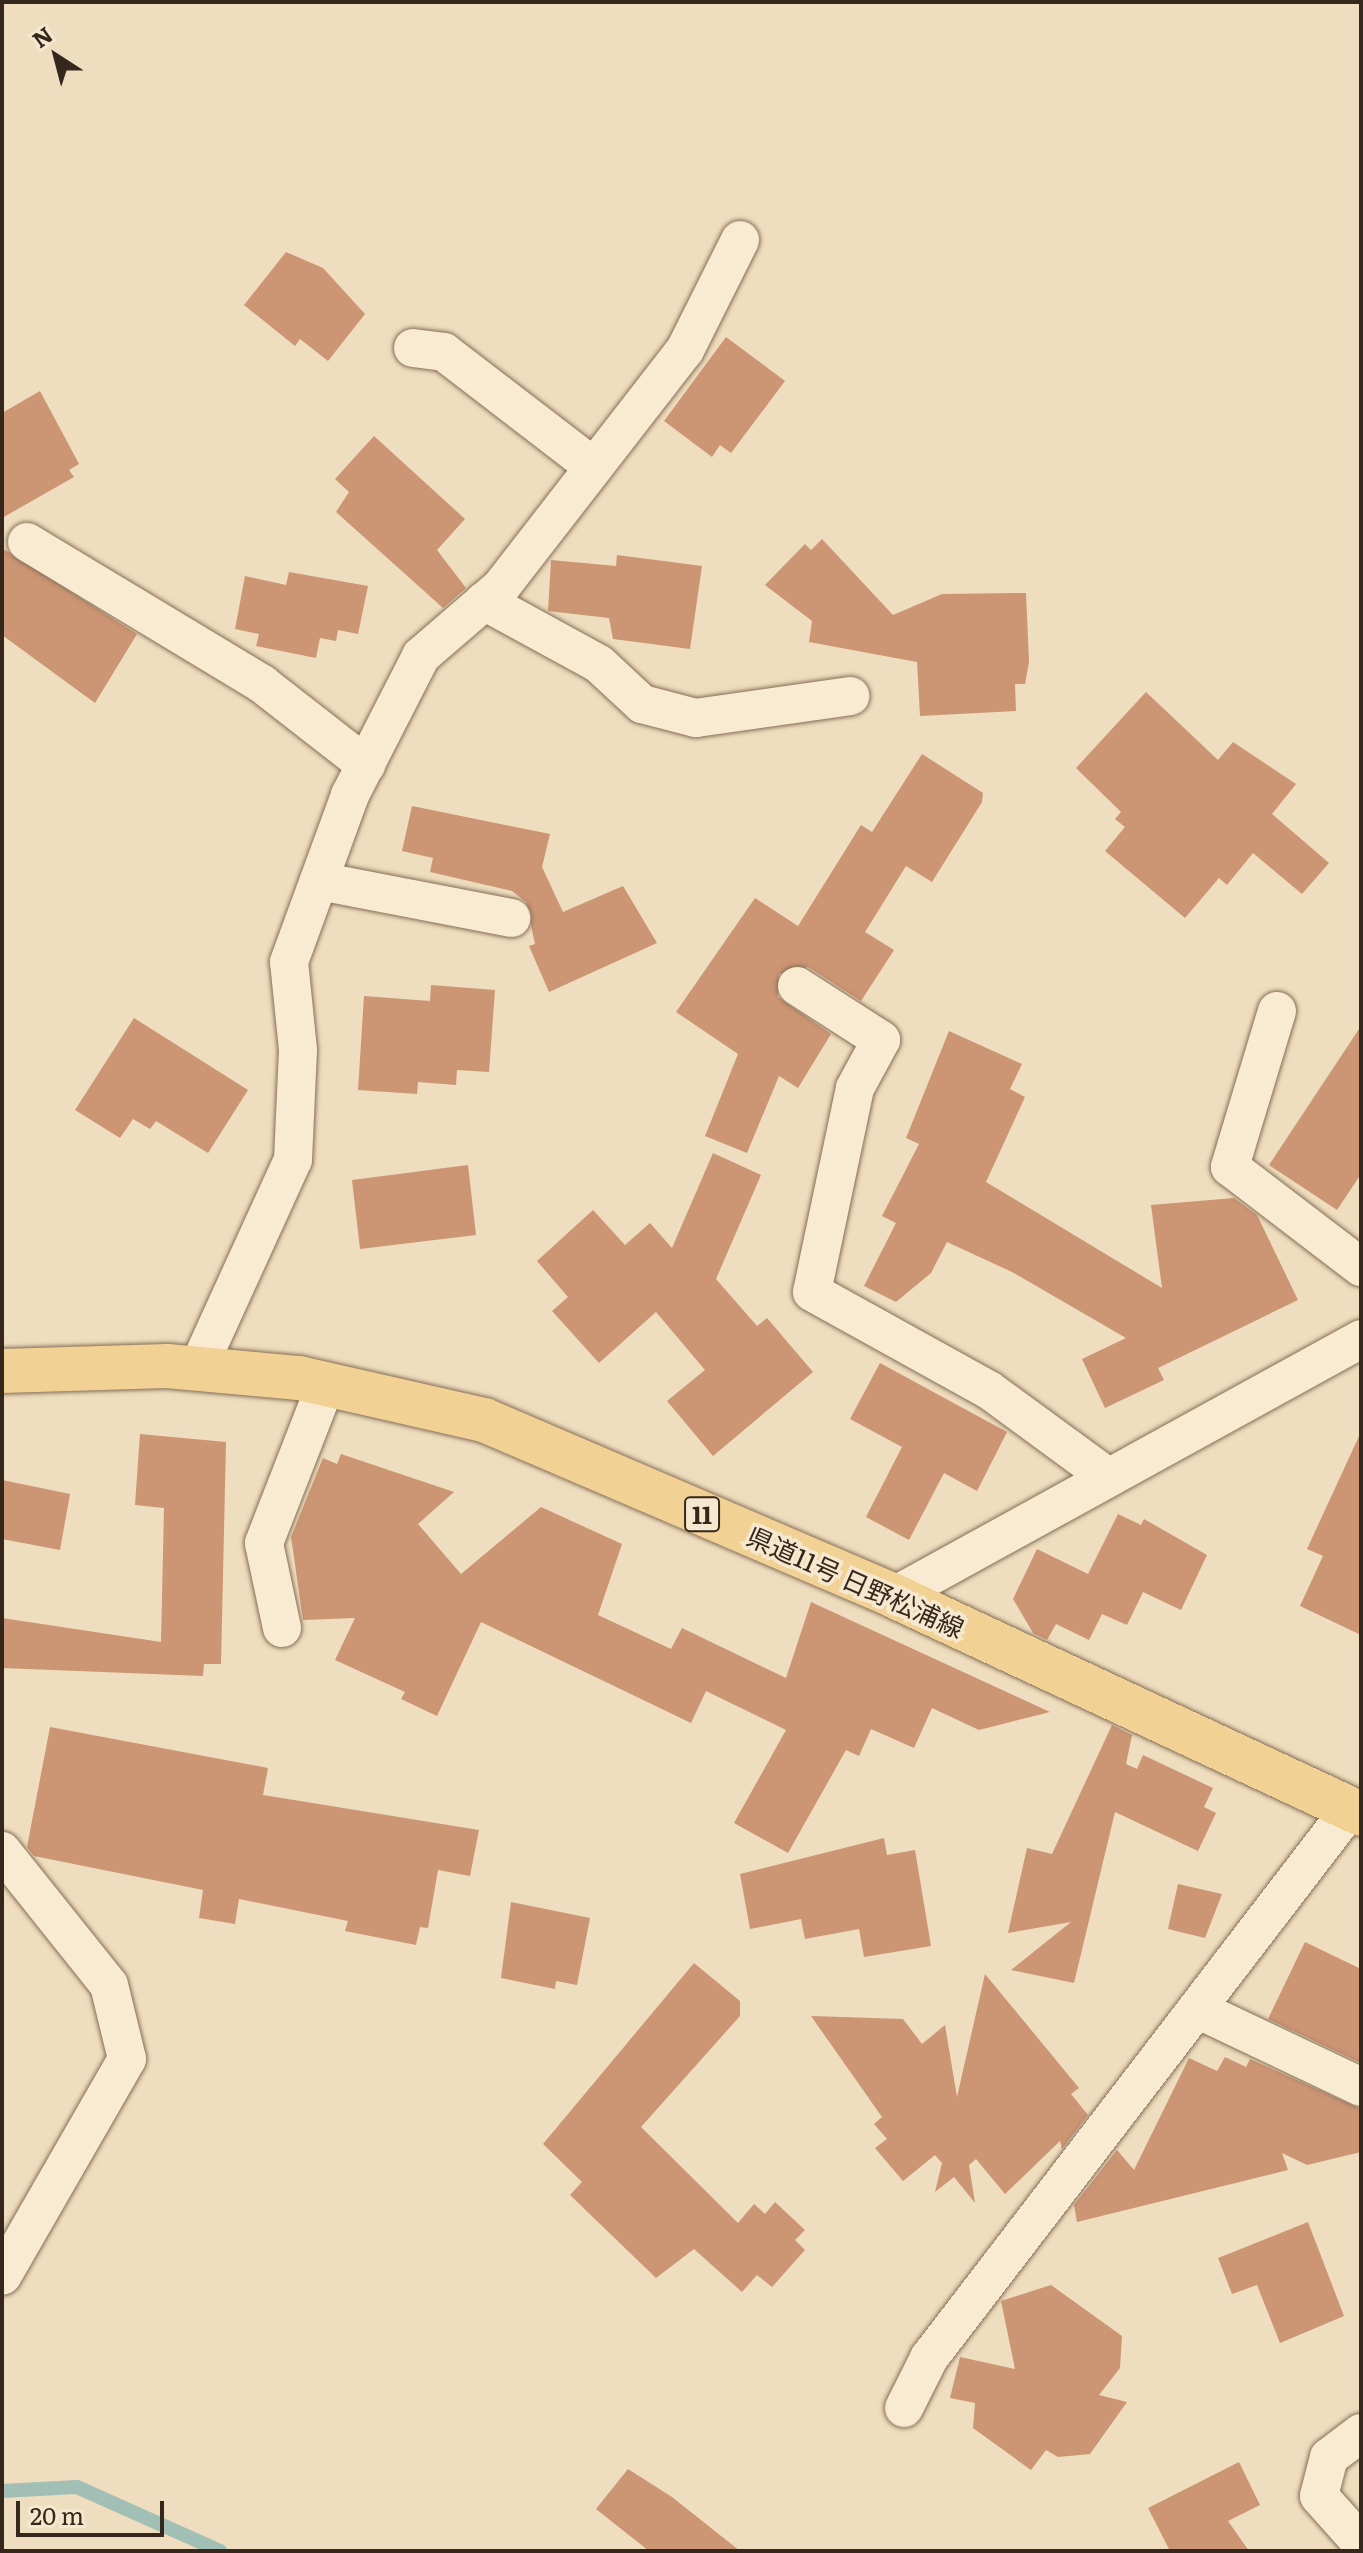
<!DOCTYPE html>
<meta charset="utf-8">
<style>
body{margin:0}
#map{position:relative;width:1363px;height:2553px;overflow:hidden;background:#eeddbe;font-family:Literata,"Noto Sans JP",serif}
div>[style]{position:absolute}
.stream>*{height:14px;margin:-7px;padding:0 7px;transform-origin:7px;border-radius:7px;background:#a2bfb5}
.building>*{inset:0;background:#cc9574}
.roads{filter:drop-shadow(0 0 2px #866e57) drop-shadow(0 0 2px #866e57)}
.street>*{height:38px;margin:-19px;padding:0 19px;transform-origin:19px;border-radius:19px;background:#f9ebd1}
.primary>*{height:44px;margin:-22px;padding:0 22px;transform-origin:22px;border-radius:22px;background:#f2d195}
span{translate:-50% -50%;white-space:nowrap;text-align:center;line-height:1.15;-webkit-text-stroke:7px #f5e8ce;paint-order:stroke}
.shield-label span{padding:2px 6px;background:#f5e8ce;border:2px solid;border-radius:6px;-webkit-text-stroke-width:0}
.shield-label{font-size:24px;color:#35271c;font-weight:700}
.street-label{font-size:26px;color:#35271c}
.frame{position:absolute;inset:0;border:4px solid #35271c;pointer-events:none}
.north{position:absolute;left:16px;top:16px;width:80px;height:80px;-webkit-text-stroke:6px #f5e8ce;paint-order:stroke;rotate:324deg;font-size:22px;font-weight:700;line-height:32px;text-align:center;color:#35271c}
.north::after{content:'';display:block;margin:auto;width:28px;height:36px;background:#35271c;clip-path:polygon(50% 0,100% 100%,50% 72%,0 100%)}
.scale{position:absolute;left:16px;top:2501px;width:148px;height:36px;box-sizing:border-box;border:4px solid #35271c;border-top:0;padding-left:10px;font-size:24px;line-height:28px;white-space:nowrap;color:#35271c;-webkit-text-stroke:6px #f5e8ce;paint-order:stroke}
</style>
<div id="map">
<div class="stream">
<div style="left:2px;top:2491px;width:75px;rotate:-3.1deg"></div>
<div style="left:77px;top:2487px;width:157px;rotate:24.1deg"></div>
</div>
<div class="building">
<div style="clip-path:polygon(286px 252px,323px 268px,365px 314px,328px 361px,300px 339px,295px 346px,244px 305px)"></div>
<div style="clip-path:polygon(726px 337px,785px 381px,731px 453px,720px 445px,712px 457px,664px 421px)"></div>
<div style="clip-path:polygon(40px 391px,79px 464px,69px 470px,74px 477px,2px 518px,2px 413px)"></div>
<div style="clip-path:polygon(374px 436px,465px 519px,437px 550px,466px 588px,443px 608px,336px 512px,349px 492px,335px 479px)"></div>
<div style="clip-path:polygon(822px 539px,893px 615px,942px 594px,1026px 593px,1029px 662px,1025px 684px,1015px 684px,1016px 711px,920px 716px,917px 662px,809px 642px,812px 621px,765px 585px,805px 544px,811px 550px)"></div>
<div style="clip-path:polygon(2px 548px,137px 634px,95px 703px,2px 635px)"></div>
<div style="clip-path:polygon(617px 555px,702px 566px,690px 649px,613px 639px,609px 618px,548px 611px,551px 560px,616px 566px)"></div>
<div style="clip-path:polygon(289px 572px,368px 586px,358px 634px,338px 630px,336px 641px,320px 638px,316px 658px,256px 646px,259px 634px,235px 629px,245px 576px,286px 585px)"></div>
<div style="clip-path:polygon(1146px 692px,1218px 760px,1233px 742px,1296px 784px,1272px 814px,1329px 863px,1302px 894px,1253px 853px,1227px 885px,1219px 878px,1185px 918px,1105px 851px,1125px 827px,1115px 819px,1121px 812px,1076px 768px)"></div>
<div style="clip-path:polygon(922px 754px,983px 793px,982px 802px,932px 882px,906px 866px,865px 932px,894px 950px,861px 1001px,808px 967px,779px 974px,778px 997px,831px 1034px,798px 1088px,779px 1076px,747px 1153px,705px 1136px,738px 1054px,676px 1012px,755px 898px,798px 926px,861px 825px,872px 832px)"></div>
<div style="clip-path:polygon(412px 806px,550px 834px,542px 867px,563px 912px,623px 886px,657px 943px,549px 992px,529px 946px,535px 944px,526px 902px,512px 891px,430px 872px,433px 858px,402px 851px)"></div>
<div style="clip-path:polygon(431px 985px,495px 990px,489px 1072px,457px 1070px,456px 1085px,418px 1082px,417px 1094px,358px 1090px,364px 996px,430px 1001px)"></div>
<div style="clip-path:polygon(134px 1018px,248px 1090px,208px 1153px,156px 1121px,150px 1129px,133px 1119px,120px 1138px,75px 1110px)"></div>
<div style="clip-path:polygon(1361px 1026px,1361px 1174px,1337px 1210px,1269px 1165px)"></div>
<div style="clip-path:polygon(949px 1031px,1022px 1064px,1010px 1089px,1025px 1097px,986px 1182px,1162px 1288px,1151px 1205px,1234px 1198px,1257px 1215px,1298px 1300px,1158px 1368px,1164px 1380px,1105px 1408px,1082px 1359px,1126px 1338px,1012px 1272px,947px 1242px,931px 1273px,896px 1302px,864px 1286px,896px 1223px,882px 1216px,919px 1144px,906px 1138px)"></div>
<div style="clip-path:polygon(713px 1153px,761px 1175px,716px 1279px,757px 1326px,767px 1318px,813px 1372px,713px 1456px,667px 1401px,705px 1370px,656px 1312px,599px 1363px,552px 1311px,568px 1297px,537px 1261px,593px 1210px,625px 1245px,650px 1223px,672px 1248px)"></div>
<div style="clip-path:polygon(468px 1165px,476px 1235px,360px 1249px,352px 1180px)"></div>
<div style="clip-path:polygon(880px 1363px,1007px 1432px,977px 1491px,944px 1473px,909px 1540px,866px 1517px,902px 1447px,850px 1419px)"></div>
<div style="clip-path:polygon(1361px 1432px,1361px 1635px,1300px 1606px,1323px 1556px,1307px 1549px)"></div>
<div style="clip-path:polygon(140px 1434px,226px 1442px,221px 1664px,204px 1664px,203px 1676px,2px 1668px,2px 1618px,161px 1642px,164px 1508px,135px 1505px)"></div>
<div style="clip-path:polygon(341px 1454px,454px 1492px,418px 1524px,461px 1574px,541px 1507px,622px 1544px,598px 1615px,671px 1649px,682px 1628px,786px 1678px,811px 1602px,1050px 1712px,979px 1730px,932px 1708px,914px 1748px,871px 1729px,859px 1756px,846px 1750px,788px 1853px,734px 1823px,786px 1730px,706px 1691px,691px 1723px,481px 1622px,437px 1716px,401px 1699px,405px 1692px,335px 1660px,355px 1618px,303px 1620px,291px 1537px,323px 1458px,337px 1464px)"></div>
<div style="clip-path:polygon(2px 1480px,70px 1494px,60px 1550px,2px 1539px)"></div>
<div style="clip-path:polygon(1118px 1514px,1141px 1525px,1144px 1519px,1207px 1555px,1181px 1610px,1143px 1592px,1127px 1625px,1102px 1614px,1089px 1640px,1056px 1624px,1047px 1640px,1033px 1633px,1013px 1599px,1037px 1549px,1088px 1574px)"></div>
<div style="clip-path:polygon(1112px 1725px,1132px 1735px,1126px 1764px,1137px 1769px,1143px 1755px,1213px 1788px,1204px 1807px,1216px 1813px,1198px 1851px,1115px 1812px,1074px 1983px,1011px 1970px,1071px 1922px,1008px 1933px,1027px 1848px,1052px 1854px)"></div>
<div style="clip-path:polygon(50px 1727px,268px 1768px,263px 1795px,479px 1830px,470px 1876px,438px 1870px,428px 1928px,420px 1927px,416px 1945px,345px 1931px,348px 1921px,239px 1899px,235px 1924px,199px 1918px,203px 1890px,34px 1856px,27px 1847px)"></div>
<div style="clip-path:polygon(884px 1838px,887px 1855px,915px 1850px,931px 1946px,864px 1957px,859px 1929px,805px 1939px,801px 1919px,750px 1929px,740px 1874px)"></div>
<div style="clip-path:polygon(1178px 1884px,1222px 1894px,1205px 1938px,1168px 1929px)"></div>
<div style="clip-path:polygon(511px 1902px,590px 1918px,577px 1985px,556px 1981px,555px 1989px,501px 1978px)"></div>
<div style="clip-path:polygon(1305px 1942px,1361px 1969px,1361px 2063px,1268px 2019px)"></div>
<div style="clip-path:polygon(694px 1963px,740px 2001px,740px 2016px,641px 2127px,738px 2223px,754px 2204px,765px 2214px,775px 2202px,805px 2230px,795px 2240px,805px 2250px,772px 2287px,757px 2275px,742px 2292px,694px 2249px,656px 2278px,570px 2195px,582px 2182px,543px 2144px)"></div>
<div style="clip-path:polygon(985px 1974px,1079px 2088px,1071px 2094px,1088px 2115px,1062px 2149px,1060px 2141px,1005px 2194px,976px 2159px,969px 2165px,975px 2203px,954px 2177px,935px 2192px,942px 2163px,935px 2155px,903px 2181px,875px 2148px,887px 2139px,874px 2124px,882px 2117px,811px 2016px,903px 2019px,922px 2044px,945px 2025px,957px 2097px)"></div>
<div style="clip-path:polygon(1225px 2057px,1246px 2067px,1250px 2059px,1361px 2109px,1361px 2152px,1307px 2165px,1282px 2153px,1288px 2170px,1077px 2222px,1074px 2205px,1117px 2150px,1134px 2170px,1189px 2058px,1217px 2071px)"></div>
<div style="clip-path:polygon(1308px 2222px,1344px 2316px,1280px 2343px,1257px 2285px,1232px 2294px,1218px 2258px)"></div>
<div style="clip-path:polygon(1051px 2285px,1122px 2336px,1120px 2368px,1099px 2395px,1127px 2402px,1090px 2454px,1058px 2457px,1046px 2450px,1031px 2470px,973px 2428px,975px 2403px,950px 2398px,960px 2357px,1015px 2369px,1001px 2301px)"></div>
<div style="clip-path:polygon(1239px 2462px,1260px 2505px,1228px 2521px,1249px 2551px,1170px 2551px,1148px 2508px)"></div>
<div style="clip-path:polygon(628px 2469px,672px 2497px,740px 2551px,649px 2551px,596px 2509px)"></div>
</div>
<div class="roads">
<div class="street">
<div style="left:413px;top:348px;width:31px;rotate:7deg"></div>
<div style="left:444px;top:352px;width:189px;rotate:37.5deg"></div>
<div style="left:27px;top:542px;width:275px;rotate:31.1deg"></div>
<div style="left:262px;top:684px;width:132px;rotate:37.9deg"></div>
<div style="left:484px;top:601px;width:131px;rotate:28.7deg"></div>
<div style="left:599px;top:664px;width:59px;rotate:42.9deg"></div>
<div style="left:642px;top:704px;width:56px;rotate:14.5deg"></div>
<div style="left:696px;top:718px;width:156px;rotate:-8.1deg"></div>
<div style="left:319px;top:881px;width:196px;rotate:10.9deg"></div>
<div style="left:797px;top:986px;width:100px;rotate:32.7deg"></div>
<div style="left:881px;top:1040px;width:55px;rotate:118.4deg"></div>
<div style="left:855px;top:1088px;width:208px;rotate:101.9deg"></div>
<div style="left:812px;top:1292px;width:202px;rotate:29deg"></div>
<div style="left:989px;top:1390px;width:147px;rotate:36.2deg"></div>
<div style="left:1277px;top:1011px;width:163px;rotate:106.8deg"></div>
<div style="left:1230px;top:1167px;width:165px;rotate:37.4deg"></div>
<div style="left:198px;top:1368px;width:229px;rotate:-65.5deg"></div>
<div style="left:293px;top:1160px;width:110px;rotate:-87.4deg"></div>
<div style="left:298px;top:1050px;width:88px;rotate:-95.8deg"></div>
<div style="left:289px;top:962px;width:178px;rotate:-69.9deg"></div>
<div style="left:350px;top:795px;width:156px;rotate:-62.9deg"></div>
<div style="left:421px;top:656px;width:106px;rotate:-40.8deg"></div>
<div style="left:501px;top:587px;width:300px;rotate:-52.2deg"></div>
<div style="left:685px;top:350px;width:123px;rotate:-63.4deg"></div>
<div style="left:894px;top:1596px;width:533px;rotate:-28.82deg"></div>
<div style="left:282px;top:1628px;width:87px;rotate:-102deg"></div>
<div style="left:264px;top:1543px;width:171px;rotate:-68.7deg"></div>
<div style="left:2px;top:1851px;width:171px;rotate:51.4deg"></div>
<div style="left:109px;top:1985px;width:76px;rotate:76.3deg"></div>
<div style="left:127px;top:2059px;width:250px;rotate:119.9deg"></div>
<div style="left:1197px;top:2009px;width:182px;rotate:25.4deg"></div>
<div style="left:904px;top:2408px;width:56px;rotate:-63.4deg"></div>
<div style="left:929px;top:2358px;width:692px;rotate:-52.52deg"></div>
<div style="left:1361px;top:2433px;width:40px;rotate:143deg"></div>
<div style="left:1329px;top:2457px;width:40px;rotate:104.4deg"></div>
<div style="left:1319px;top:2496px;width:63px;rotate:48.2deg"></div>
</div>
<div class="primary">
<div style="left:2px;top:1371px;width:165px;rotate:-1.7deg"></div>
<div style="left:167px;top:1366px;width:133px;rotate:5.2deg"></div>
<div style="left:299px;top:1378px;width:190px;rotate:12.8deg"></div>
<div style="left:484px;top:1420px;width:446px;rotate:23.2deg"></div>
<div style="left:894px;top:1596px;width:515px;rotate:25.02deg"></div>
</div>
</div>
<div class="shield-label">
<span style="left:702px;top:1514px">11</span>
</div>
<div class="street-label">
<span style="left:856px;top:1581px;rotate:24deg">県道11号 日野松浦線</span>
</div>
<div class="frame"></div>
<div class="north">N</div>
<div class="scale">20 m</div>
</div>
